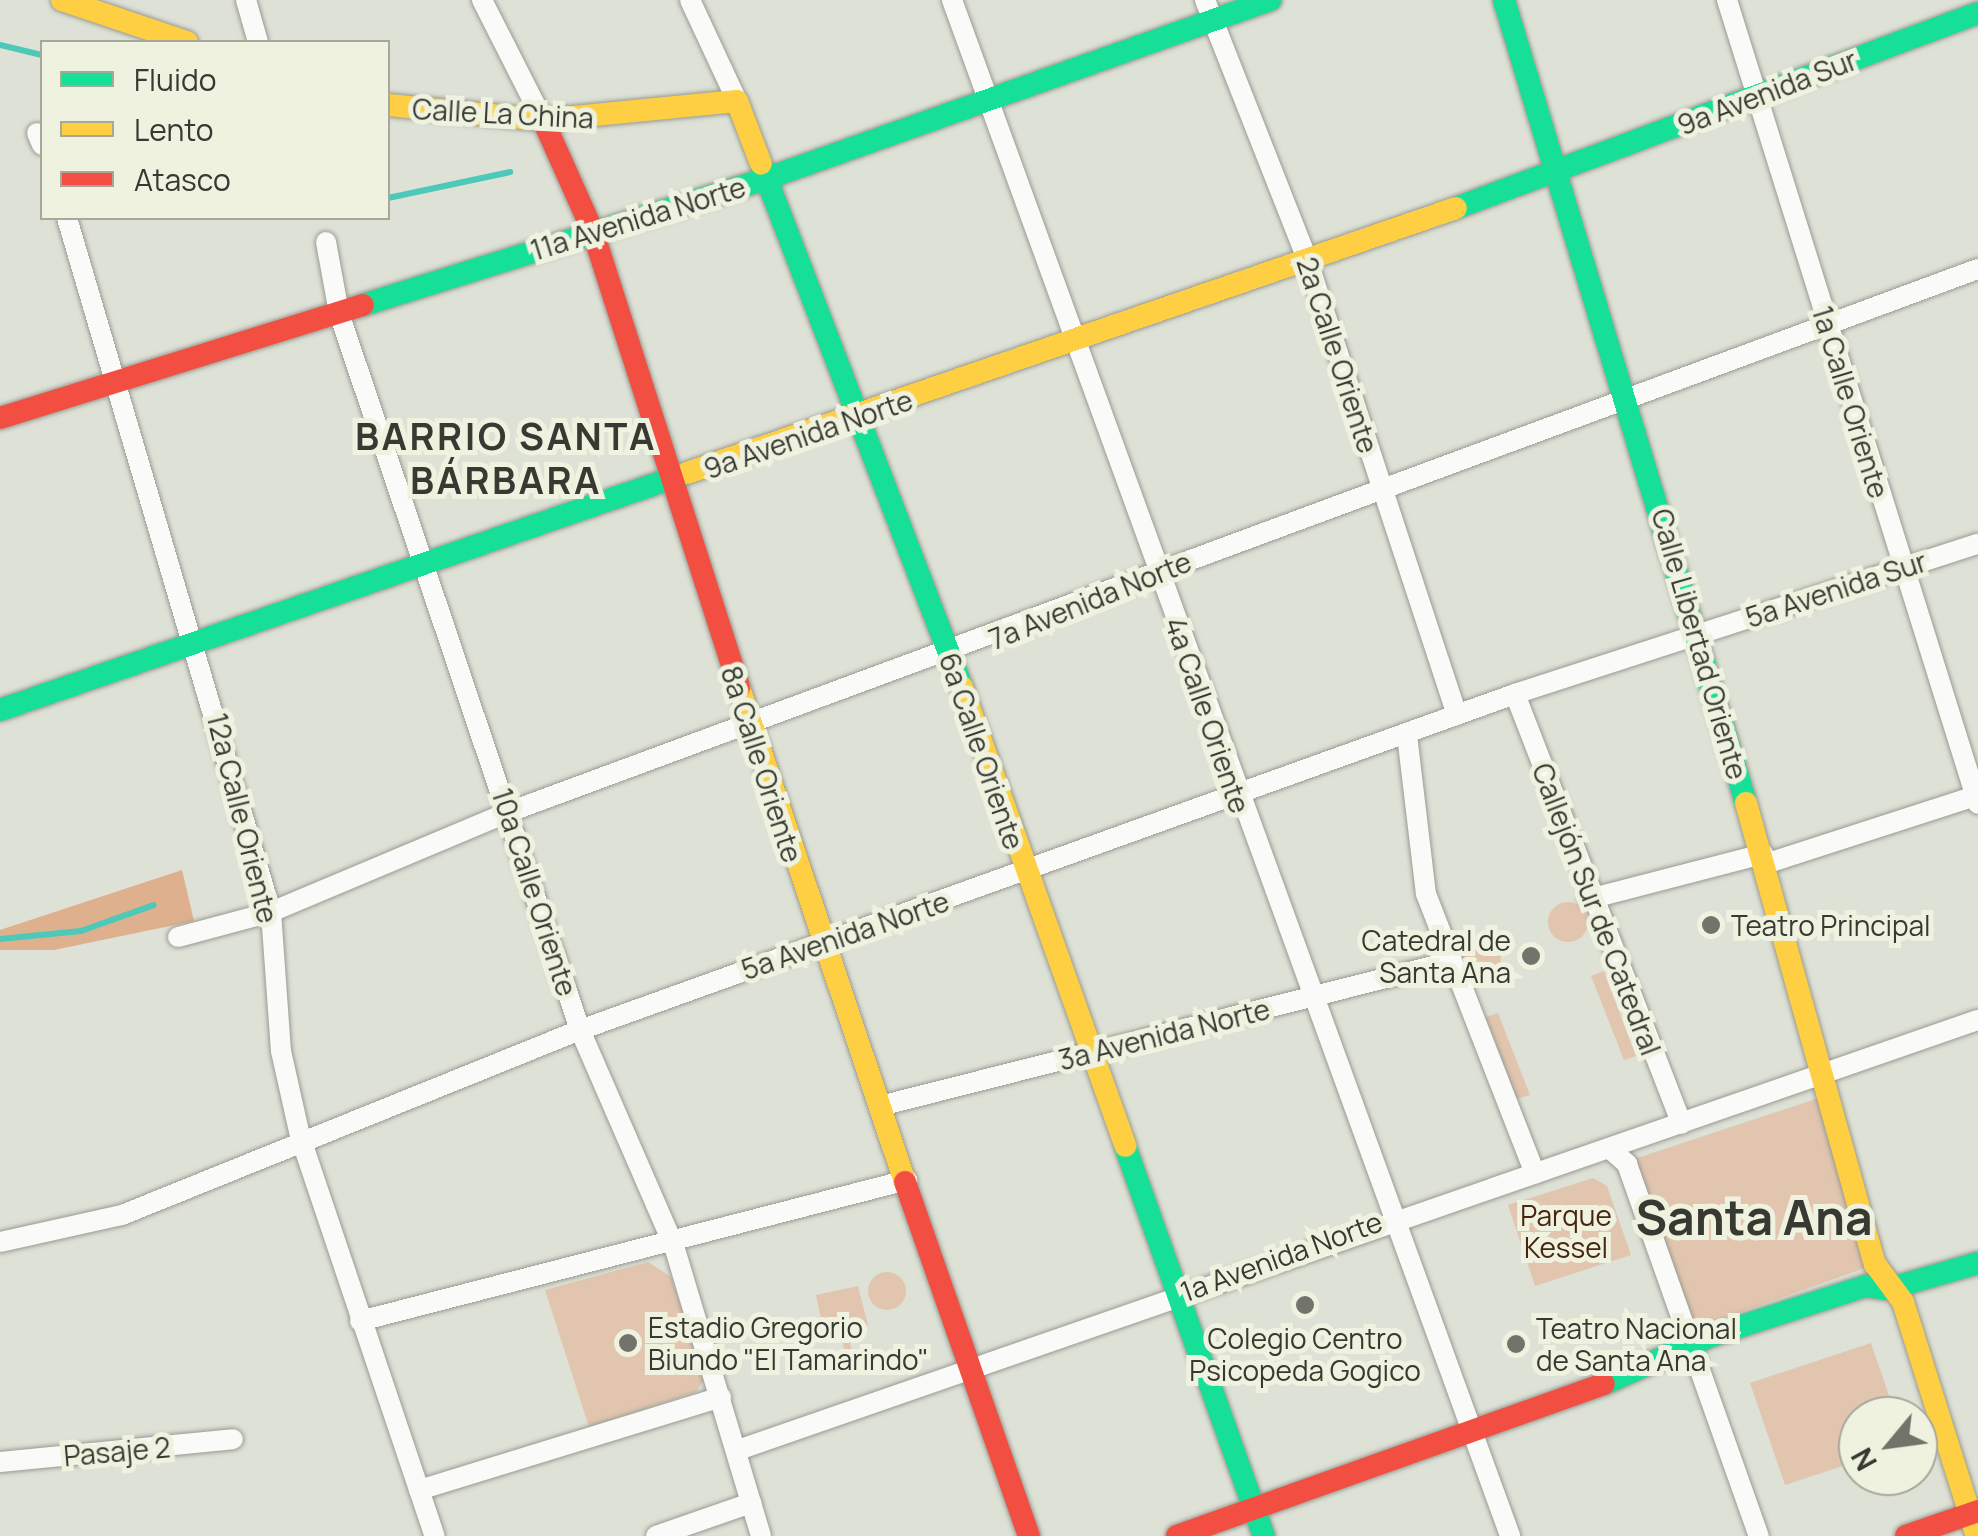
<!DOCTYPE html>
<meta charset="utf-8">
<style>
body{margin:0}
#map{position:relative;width:1978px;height:1536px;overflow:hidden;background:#dee1d6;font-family:Manrope,sans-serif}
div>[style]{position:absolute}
.green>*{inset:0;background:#e2c5ae}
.round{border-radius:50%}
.forest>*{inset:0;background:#dfb08d}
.stream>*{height:6px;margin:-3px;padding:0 3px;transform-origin:3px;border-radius:3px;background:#4cc9b9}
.roads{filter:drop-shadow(0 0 2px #999b92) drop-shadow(0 0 2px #999b92)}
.street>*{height:20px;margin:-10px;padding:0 10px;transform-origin:10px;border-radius:10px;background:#fafaf9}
.fast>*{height:22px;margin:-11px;padding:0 11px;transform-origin:11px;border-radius:11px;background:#16e098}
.slow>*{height:22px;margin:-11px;padding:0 11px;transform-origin:11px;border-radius:11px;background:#ffcf43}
.jam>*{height:22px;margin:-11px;padding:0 11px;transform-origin:11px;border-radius:11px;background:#f24e42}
.dots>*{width:28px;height:28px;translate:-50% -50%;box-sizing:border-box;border:5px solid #eef2df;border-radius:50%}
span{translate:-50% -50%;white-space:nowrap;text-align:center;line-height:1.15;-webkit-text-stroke:10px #eef2df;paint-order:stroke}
.street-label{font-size:28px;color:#383932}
.poi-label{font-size:28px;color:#383932}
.left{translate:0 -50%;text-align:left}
.right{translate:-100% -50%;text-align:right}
.park-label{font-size:28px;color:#48250e}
.district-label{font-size:38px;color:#383932;font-weight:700;letter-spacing:2.5px}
.town-label{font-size:48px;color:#383932;font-weight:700}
.legend{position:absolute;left:40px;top:40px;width:350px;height:180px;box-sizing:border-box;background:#eef2df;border:2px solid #a5a89a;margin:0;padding:12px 18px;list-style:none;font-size:30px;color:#383932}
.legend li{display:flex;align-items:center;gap:20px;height:50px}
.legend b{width:50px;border:2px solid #a5a89a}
.north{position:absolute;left:1838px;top:1396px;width:100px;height:100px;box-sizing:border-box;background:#eef2df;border:2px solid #a5a89a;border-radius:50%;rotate:241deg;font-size:28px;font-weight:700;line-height:40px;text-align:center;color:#383932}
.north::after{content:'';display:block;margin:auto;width:35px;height:45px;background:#72746b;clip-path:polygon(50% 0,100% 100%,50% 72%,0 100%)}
</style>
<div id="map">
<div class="green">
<div class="round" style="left:1548px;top:902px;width:40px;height:40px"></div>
<div class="round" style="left:1459px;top:936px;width:42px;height:42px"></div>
<div style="clip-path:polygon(1604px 971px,1636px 1056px,1624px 1060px,1591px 976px)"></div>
<div style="clip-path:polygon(1498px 1013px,1530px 1095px,1517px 1099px,1486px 1017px)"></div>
<div style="clip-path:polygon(1822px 1097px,1868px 1267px,1695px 1328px,1634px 1159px)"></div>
<div style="clip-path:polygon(1593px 1178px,1607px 1186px,1631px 1255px,1535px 1286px,1508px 1205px)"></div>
<div style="clip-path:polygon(648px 1262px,671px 1277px,705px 1378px,696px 1392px,589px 1427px,545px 1290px)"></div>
<div class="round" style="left:868px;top:1272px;width:38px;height:38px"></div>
<div style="clip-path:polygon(858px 1286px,868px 1325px,847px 1330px,856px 1368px,849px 1369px,836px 1317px,821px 1319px,816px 1295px)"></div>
<div style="clip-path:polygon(1871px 1343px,1896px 1416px,1858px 1416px,1858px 1461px,1785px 1485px,1750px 1383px)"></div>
</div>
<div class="forest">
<div style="clip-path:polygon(182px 870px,194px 921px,54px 950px,0 950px,0 930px)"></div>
</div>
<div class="stream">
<div style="left:0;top:45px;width:43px;rotate:13.4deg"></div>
<div style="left:388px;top:198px;width:125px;rotate:-12deg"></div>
<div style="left:0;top:939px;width:81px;rotate:-5.6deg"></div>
<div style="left:81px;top:931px;width:77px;rotate:-19.6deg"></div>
</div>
<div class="roads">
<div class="street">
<div style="left:246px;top:0;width:44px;rotate:74.1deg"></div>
<div style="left:482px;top:0;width:135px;rotate:63.1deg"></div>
<div style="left:690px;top:0;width:111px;rotate:65deg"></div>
<div style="left:952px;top:0;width:1634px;rotate:70.03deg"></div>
<div style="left:1205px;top:0;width:278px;rotate:68.5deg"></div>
<div style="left:1307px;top:259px;width:480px;rotate:71.8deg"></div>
<div style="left:1727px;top:0;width:842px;rotate:72.66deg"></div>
<div style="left:37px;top:133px;width:13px;rotate:67deg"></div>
<div style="left:67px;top:218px;width:723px;rotate:73.62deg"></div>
<div style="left:271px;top:912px;width:139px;rotate:85.9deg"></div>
<div style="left:281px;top:1051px;width:87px;rotate:77.4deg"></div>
<div style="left:300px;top:1136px;width:422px;rotate:71.4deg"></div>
<div style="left:326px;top:242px;width:72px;rotate:79.6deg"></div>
<div style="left:339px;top:313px;width:756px;rotate:71.42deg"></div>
<div style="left:580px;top:1030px;width:236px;rotate:66.5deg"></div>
<div style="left:674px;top:1246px;width:303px;rotate:73.3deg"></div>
<div style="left:1515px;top:694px;width:461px;rotate:68.8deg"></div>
<div style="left:1407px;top:735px;width:160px;rotate:83.2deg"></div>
<div style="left:1426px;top:894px;width:300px;rotate:68.7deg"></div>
<div style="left:1765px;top:864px;width:224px;rotate:-17.9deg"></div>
<div style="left:1589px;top:899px;width:180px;rotate:-14.5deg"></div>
<div style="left:178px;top:937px;width:96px;rotate:-15deg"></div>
<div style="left:271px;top:912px;width:258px;rotate:-22.8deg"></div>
<div style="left:509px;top:812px;width:1566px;rotate:-20.29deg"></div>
<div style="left:880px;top:1106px;width:587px;rotate:-14.2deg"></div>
<div style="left:1610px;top:1149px;width:23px;rotate:41deg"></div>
<div style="left:1627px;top:1164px;width:395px;rotate:70.5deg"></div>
<div style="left:0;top:1242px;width:125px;rotate:-12.5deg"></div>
<div style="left:122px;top:1215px;width:494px;rotate:-22deg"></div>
<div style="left:580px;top:1030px;width:994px;rotate:-19.77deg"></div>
<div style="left:1515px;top:694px;width:487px;rotate:-18deg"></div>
<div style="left:360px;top:1321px;width:565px;rotate:-14.45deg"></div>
<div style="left:738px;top:1450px;width:1312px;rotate:-19.13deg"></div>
<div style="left:0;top:1462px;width:234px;rotate:-5.6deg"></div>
<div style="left:419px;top:1490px;width:316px;rotate:-17.1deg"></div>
<div style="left:656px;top:1536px;width:101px;rotate:-19.2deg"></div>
</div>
<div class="fast">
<div style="left:1504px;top:0;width:839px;rotate:73.23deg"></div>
<div style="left:761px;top:164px;width:560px;rotate:68.98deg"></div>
<div style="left:1456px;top:208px;width:557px;rotate:-20.48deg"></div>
<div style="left:363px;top:305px;width:424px;rotate:-17.4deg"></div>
<div style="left:768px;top:178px;width:533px;rotate:-19.52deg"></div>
<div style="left:0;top:710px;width:727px;rotate:-19.03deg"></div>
<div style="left:1125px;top:1146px;width:414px;rotate:70.4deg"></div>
<div style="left:1604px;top:1384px;width:117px;rotate:-24.2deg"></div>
<div style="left:1711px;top:1336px;width:163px;rotate:-17.9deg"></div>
<div style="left:1866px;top:1286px;width:22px;rotate:8deg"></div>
<div style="left:1888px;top:1289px;width:94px;rotate:-16.1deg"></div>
</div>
<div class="slow">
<div style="left:62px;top:0;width:132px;rotate:18.6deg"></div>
<div style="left:388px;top:105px;width:156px;rotate:5.5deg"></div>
<div style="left:543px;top:120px;width:195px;rotate:-5.6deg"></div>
<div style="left:737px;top:101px;width:67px;rotate:69.1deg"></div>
<div style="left:687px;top:473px;width:813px;rotate:-19.01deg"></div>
<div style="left:739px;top:687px;width:522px;rotate:71.46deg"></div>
<div style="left:962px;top:687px;width:487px;rotate:70.4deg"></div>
<div style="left:1746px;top:803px;width:479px;rotate:74.4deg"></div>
<div style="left:1875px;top:1264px;width:47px;rotate:53.6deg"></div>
<div style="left:1903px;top:1302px;width:245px;rotate:72.5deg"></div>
</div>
<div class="jam">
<div style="left:543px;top:120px;width:123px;rotate:65.9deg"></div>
<div style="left:593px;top:232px;width:478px;rotate:72.2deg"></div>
<div style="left:0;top:418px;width:380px;rotate:-17.3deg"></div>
<div style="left:905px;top:1182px;width:375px;rotate:70.7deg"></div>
<div style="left:1177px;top:1536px;width:453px;rotate:-19.6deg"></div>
<div style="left:1906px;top:1536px;width:76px;rotate:-19.1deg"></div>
</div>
</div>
<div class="dots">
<div style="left:1711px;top:925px;background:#72746b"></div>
<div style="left:1531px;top:956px;background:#72746b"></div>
<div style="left:1305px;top:1305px;background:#72746b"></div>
<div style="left:628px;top:1343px;background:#72746b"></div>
<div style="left:1516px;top:1344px;background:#72746b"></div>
</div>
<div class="street-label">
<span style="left:1767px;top:92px;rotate:-21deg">9a Avenida Sur</span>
<span style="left:503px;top:113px;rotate:3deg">Calle La China</span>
<span style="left:638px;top:218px;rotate:-17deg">11a Avenida Norte</span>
<span style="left:1338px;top:355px;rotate:72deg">2a Calle Oriente</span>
<span style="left:1851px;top:402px;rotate:73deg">1a Calle Oriente</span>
<span style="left:808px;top:434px;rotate:-19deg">9a Avenida Norte</span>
<span style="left:1836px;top:589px;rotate:-18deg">5a Avenida Sur</span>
<span style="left:1090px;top:600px;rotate:-22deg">7a Avenida Norte</span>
<span style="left:1700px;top:644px;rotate:74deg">Calle Libertad Oriente</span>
<span style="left:1208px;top:715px;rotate:71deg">4a Calle Oriente</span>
<span style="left:982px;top:751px;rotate:71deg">6a Calle Oriente</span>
<span style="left:762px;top:764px;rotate:72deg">8a Calle Oriente</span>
<span style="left:243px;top:818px;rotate:76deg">12a Calle Oriente</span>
<span style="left:535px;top:892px;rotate:72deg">10a Calle Oriente</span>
<span style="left:1597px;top:909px;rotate:69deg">Callejón Sur de Catedral</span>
<span style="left:845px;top:935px;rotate:-19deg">5a Avenida Norte</span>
<span style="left:1164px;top:1034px;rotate:-14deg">3a Avenida Norte</span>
<span style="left:1281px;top:1256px;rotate:-20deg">1a Avenida Norte</span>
<span style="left:117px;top:1451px;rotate:-5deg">Pasaje 2</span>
</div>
<div class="poi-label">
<span class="left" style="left:1731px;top:925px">Teatro Principal</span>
<span class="right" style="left:1511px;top:956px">Catedral de<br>Santa Ana</span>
<span class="left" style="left:648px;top:1343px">Estadio Gregorio<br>Biundo "El Tamarindo"</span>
<span class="left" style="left:1536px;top:1344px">Teatro Nacional<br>de Santa Ana</span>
<span style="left:1305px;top:1354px">Colegio Centro<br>Psicopeda Gogico</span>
</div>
<div class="park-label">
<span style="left:1566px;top:1231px">Parque<br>Kessel</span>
</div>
<div class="district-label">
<span style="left:506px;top:458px">BARRIO SANTA<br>BÁRBARA</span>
</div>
<div class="town-label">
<span style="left:1754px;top:1217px">Santa Ana</span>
</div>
<ul class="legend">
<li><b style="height:12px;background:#16e098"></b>Fluido</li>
<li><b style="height:12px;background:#ffcf43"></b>Lento</li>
<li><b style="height:12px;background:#f24e42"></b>Atasco</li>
</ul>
<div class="north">N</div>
</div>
